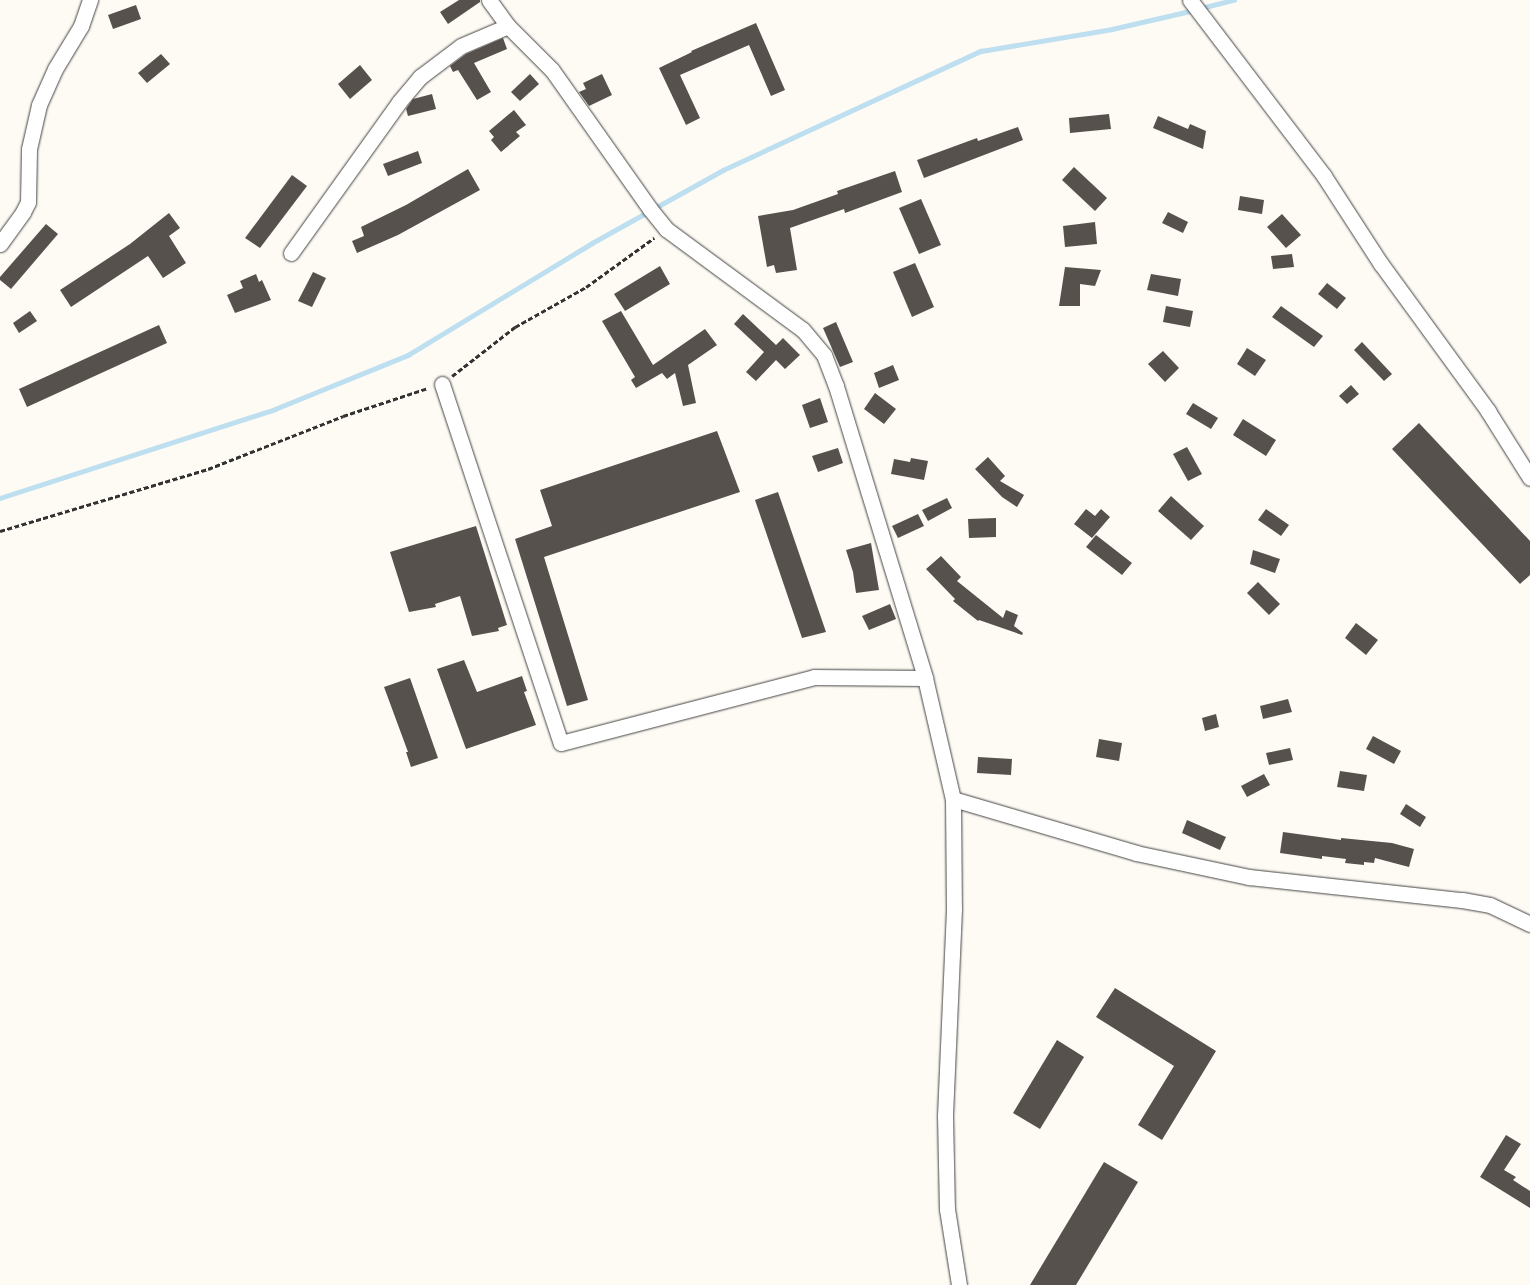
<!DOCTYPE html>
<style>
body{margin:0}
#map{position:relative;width:1530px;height:1285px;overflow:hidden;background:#fefbf4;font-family:"Times New Roman",serif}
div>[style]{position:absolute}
.stream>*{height:4.5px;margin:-2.25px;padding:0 2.25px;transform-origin:2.25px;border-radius:2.25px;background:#bedff0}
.building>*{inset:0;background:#57514d}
.path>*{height:2.5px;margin-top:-1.25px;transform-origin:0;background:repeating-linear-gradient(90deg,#323232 0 5px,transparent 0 7.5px)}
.roads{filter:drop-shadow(0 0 1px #434343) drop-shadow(0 0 1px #434343)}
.street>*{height:15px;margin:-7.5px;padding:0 7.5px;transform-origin:7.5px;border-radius:7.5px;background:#fff}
span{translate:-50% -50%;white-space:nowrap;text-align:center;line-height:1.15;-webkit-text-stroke:5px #fff;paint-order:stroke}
</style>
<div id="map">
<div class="stream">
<div style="left:1201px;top:8px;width:34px;rotate:-14deg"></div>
<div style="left:0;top:498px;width:289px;rotate:-17.9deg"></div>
<div style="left:275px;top:409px;width:144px;rotate:-22.1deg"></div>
<div style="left:408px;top:355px;width:215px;rotate:-31.3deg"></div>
<div style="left:592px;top:243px;width:150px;rotate:-29.1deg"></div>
<div style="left:723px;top:170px;width:284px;rotate:-24.8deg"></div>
<div style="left:981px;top:51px;width:133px;rotate:-9.5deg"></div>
<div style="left:1112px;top:29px;width:84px;rotate:-13deg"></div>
</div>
<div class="building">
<div style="clip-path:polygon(459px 0,480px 0,480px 2px,448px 24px,440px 12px)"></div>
<div style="clip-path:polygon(136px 5px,141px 19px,113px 29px,108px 15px)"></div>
<div style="clip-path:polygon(756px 23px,785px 90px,771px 96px,749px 45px,680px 75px,700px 118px,686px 125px,659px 68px,692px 52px,691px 51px)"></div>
<div style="clip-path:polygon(503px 38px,507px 49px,474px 63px,491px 92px,477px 100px,458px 70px,453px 72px,450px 66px,466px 54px)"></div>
<div style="clip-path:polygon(161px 54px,170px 64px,147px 83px,138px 73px)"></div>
<div style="clip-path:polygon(360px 65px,372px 80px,350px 99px,338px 84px)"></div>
<div style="clip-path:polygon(530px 74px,539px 84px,520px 101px,511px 92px)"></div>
<div style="clip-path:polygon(602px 74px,612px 95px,589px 106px,579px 92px,586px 89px,583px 83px)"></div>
<div style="clip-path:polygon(432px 94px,436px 109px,408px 116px,406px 109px,413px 99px)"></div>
<div style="clip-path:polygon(514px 110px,526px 125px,516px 132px,520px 136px,501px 152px,491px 140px,494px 137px,489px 131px)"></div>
<div style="clip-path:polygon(1109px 114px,1111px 129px,1070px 133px,1069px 118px)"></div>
<div style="clip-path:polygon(1158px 116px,1188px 129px,1190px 124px,1206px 131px,1203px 149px,1153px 128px)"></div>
<div style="clip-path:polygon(1018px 127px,1023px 140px,924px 178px,917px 160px,977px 138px,978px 141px)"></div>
<div style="clip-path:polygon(418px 151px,422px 163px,388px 176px,383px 164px)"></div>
<div style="clip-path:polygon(1074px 167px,1107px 198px,1095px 211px,1062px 180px)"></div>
<div style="clip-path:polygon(468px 169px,480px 190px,398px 235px,357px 253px,352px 241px,364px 236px,361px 227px,406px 205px)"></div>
<div style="clip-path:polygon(895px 171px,902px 192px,845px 213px,844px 209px,790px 228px,797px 270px,776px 273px,774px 265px,767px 267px,758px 216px,793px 210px,838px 194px,837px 191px)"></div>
<div style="clip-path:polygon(292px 175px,307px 186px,260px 248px,245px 238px)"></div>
<div style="clip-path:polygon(1240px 196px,1264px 200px,1262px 214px,1238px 210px)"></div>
<div style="clip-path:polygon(921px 199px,941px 245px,919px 254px,899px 208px)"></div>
<div style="clip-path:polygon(1168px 212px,1188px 222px,1183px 233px,1162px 223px)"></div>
<div style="clip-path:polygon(169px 213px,180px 228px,169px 236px,186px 263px,163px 278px,148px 256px,71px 307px,60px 290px,130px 244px)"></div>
<div style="clip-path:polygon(1282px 214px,1301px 235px,1286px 248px,1267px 227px)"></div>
<div style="clip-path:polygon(1095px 222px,1097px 244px,1065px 247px,1063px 226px)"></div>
<div style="clip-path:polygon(46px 224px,58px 234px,11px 289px,0 280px,0 277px)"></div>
<div style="clip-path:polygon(1292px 254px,1294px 267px,1273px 269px,1271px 256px)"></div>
<div style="clip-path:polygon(915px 263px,934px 307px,912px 317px,893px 272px)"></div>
<div style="clip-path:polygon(660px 266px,670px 284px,625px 311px,614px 294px)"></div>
<div style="clip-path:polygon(1065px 267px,1101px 270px,1095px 286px,1080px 284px,1080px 306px,1059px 306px)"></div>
<div style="clip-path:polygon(313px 272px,326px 278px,312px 307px,298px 301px)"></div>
<div style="clip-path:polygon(256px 274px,259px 282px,262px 280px,271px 300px,235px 313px,227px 295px,243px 288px,240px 281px)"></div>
<div style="clip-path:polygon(1151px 274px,1181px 279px,1178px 296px,1147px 290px)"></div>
<div style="clip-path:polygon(1327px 283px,1346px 298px,1337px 309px,1318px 294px)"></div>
<div style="clip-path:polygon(1166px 306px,1193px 311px,1190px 327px,1163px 322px)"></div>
<div style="clip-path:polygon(1281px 306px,1323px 336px,1314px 347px,1272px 317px)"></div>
<div style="clip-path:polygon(30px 311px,37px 321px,19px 333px,13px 323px)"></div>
<div style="clip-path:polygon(621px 311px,653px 365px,705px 329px,717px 345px,688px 365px,696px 403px,683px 406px,675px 373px,667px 379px,662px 373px,636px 388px,631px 380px,635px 377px,602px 321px)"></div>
<div style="clip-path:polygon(743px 314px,776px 345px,783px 338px,800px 355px,785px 369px,776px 360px,756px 381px,746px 372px,764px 352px,734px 324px)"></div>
<div style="clip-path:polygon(836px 322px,853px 362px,840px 367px,823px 328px)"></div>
<div style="clip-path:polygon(159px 325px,167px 343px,27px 407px,19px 389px)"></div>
<div style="clip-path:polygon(1362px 342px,1392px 374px,1384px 381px,1354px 350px)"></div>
<div style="clip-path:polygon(1247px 348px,1266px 360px,1255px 376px,1237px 364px)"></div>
<div style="clip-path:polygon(1163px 351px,1179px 368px,1165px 382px,1148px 364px)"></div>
<div style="clip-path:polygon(893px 365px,899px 380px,879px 388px,874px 373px)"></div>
<div style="clip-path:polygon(1351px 385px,1359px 394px,1347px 404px,1339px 396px)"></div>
<div style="clip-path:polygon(875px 393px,896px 409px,884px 424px,864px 409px)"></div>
<div style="clip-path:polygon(820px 398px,828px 422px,810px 428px,802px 405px)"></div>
<div style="clip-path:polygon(1193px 403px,1218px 418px,1211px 429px,1186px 414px)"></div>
<div style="clip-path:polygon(1243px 419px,1276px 440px,1266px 456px,1233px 435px)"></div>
<div style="clip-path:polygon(1419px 423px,1530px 541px,1530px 575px,1520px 584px,1392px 449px)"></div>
<div style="clip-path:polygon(717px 431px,740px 492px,544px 557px,588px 700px,567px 706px,515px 539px,552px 526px,540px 490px)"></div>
<div style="clip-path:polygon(1187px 447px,1202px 474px,1188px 481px,1173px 454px)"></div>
<div style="clip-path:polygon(838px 448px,843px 463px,818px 472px,812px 456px)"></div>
<div style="clip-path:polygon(988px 457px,1005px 476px,1000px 481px,1024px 495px,1017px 507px,1002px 497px,975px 469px)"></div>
<div style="clip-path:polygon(911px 458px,928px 461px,924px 480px,891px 474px,894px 459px,910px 462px)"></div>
<div style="clip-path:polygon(778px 492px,826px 632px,802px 638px,755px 500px)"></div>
<div style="clip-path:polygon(1171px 496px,1204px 526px,1191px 540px,1158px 511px)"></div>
<div style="clip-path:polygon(947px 498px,952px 508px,928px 521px,922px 510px)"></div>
<div style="clip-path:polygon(1086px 509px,1095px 516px,1101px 509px,1110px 517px,1092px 538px,1074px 524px)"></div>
<div style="clip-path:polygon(1266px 509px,1289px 525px,1281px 536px,1258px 520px)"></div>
<div style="clip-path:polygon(918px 514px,924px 526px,898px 538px,892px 526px)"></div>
<div style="clip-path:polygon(996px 518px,996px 537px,969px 538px,968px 519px)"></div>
<div style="clip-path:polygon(476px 526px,507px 625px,498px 628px,499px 631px,472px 636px,460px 596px,435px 604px,436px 607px,409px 612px,390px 552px)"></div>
<div style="clip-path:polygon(1096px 535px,1132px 563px,1122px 575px,1086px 547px)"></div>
<div style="clip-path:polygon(871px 543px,879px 590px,856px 593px,853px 572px,846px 550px)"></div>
<div style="clip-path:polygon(1253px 550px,1280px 559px,1275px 573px,1250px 564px)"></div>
<div style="clip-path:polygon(941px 556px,961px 577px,957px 581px,1003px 618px,1006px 610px,1018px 615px,1014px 626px,1023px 633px,1022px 635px,979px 620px,978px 621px,953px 601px,955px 599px,926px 569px)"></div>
<div style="clip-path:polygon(1258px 582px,1280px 604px,1269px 615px,1247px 593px)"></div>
<div style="clip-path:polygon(890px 604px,896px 619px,869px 630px,862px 616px)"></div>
<div style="clip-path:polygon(1356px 623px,1378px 640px,1366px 655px,1345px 638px)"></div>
<div style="clip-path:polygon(464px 660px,477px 692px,522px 676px,527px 691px,524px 692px,536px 725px,466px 749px,437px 669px)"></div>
<div style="clip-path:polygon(410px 678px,438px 758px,411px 767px,406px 752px,408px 752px,384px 687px)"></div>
<div style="clip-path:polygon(1288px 699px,1292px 712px,1263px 719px,1260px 706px)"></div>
<div style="clip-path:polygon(1216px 714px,1219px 727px,1205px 731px,1202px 718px)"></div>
<div style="clip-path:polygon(1373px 736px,1401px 751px,1394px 764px,1366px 749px)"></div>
<div style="clip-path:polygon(1099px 739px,1122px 743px,1119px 761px,1096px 757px)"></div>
<div style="clip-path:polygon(1290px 748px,1293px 760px,1269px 765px,1266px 753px)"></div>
<div style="clip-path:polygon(978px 757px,1012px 759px,1011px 775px,977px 773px)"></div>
<div style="clip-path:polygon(1340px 771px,1367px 775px,1364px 791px,1337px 787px)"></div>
<div style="clip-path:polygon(1264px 774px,1270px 785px,1247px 797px,1241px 786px)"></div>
<div style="clip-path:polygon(1406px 804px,1426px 817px,1420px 827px,1400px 814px)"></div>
<div style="clip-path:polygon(1187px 820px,1226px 837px,1220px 850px,1182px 833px)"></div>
<div style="clip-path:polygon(1283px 832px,1341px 840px,1341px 838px,1392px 843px,1414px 849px,1409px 867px,1375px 858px,1374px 863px,1364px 862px,1364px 865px,1345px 863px,1346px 859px,1322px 856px,1322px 859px,1280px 853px)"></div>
<div style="clip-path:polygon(1115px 988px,1216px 1051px,1162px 1140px,1138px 1125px,1174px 1066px,1096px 1017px)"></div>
<div style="clip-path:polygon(1057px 1040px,1084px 1057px,1040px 1129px,1013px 1113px)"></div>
<div style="clip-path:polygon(1506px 1135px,1521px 1144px,1504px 1170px,1516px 1177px,1513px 1180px,1530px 1191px,1530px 1208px,1480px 1177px)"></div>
<div style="clip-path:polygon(1104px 1162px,1138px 1182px,1076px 1285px,1030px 1285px)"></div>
</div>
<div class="path">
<div style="left:452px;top:376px;width:80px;rotate:-37.9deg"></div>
<div style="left:515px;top:327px;width:81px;rotate:-29.4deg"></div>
<div style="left:586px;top:287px;width:84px;rotate:-35.8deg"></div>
<div style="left:0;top:531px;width:217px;rotate:-16.6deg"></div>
<div style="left:208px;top:469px;width:145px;rotate:-21.4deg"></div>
<div style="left:343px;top:416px;width:89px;rotate:-18.2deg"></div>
</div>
<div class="roads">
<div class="street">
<div style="left:489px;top:0;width:32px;rotate:54deg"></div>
<div style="left:508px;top:26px;width:62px;rotate:45deg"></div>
<div style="left:552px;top:70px;width:170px;rotate:54.8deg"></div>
<div style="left:650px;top:209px;width:26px;rotate:51deg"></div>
<div style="left:666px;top:229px;width:170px;rotate:36.4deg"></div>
<div style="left:803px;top:330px;width:33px;rotate:50deg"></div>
<div style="left:824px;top:355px;width:33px;rotate:69deg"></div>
<div style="left:836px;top:386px;width:305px;rotate:73deg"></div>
<div style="left:925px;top:678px;width:124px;rotate:77deg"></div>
<div style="left:953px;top:799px;width:110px;rotate:89.5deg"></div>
<div style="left:954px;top:909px;width:207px;rotate:92.5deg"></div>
<div style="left:945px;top:1116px;width:93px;rotate:88.8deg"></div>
<div style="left:947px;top:1209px;width:77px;rotate:81deg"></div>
<div style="left:1190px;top:0;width:221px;rotate:52.7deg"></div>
<div style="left:1324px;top:176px;width:105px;rotate:57.1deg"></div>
<div style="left:1381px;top:264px;width:182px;rotate:53.9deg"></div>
<div style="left:1488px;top:411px;width:79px;rotate:57.9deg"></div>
<div style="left:0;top:244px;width:39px;rotate:-54deg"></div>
<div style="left:23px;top:212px;width:11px;rotate:-63deg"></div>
<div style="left:28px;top:202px;width:53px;rotate:-88.9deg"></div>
<div style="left:29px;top:149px;width:45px;rotate:-77.2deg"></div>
<div style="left:39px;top:105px;width:39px;rotate:-66deg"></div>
<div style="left:55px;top:69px;width:50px;rotate:-58.8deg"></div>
<div style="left:81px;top:26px;width:28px;rotate:-71deg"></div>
<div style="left:291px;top:253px;width:186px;rotate:-54.4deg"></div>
<div style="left:399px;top:102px;width:33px;rotate:-50deg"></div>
<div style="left:420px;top:77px;width:51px;rotate:-37.1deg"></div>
<div style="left:461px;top:46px;width:51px;rotate:-23.1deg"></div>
<div style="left:442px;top:384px;width:378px;rotate:71.7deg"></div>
<div style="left:561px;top:743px;width:261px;rotate:-14.6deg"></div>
<div style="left:814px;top:677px;width:111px;rotate:0.5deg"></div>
<div style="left:953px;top:799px;width:191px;rotate:16.4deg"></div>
<div style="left:1136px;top:853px;width:116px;rotate:12deg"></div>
<div style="left:1249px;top:877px;width:214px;rotate:6.2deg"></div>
<div style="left:1462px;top:900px;width:28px;rotate:10deg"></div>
<div style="left:1490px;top:905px;width:44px;rotate:25.4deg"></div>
</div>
</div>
</div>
